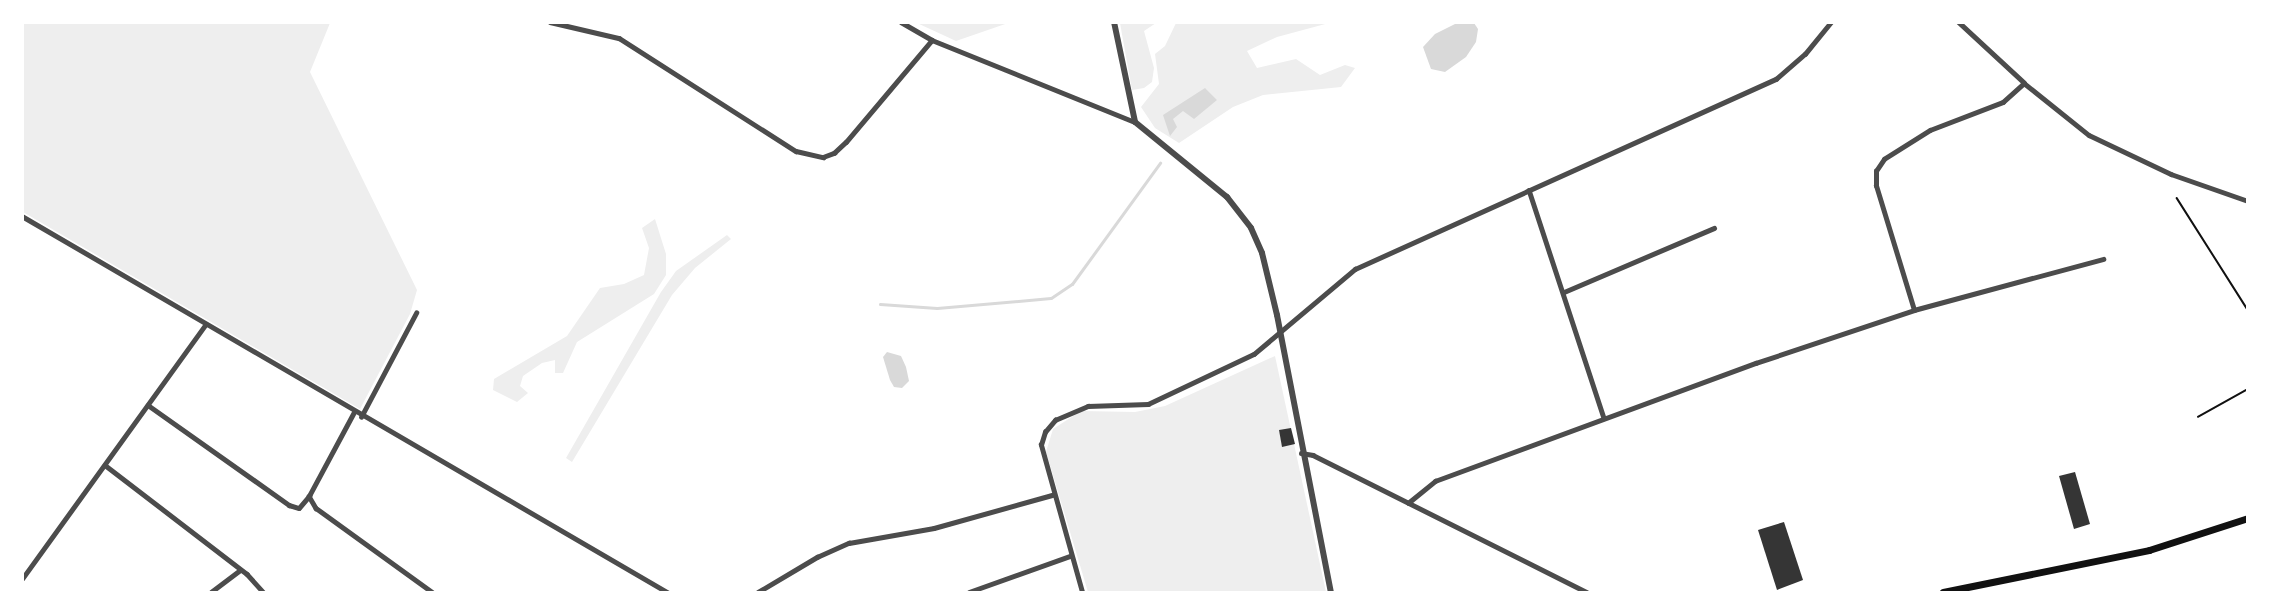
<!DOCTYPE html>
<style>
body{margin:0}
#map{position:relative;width:2270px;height:615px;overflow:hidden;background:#fff;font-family:"Space Grotesk",sans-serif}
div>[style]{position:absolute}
.green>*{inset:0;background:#eee}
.water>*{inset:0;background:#d9d9d9}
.stream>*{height:3px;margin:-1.5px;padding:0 1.5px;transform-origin:1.5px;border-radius:1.5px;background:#d9d9d9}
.building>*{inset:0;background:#353535}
.path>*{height:1.5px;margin:-0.75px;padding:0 0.75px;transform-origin:0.75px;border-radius:0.75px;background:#111}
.minor>*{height:4.5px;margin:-2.25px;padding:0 2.25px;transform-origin:2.25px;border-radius:2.25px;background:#4c4c4c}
.tertiary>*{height:6px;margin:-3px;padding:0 3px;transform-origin:3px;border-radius:3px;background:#4c4c4c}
.secondary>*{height:7px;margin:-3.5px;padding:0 3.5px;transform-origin:3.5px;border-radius:3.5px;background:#111}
span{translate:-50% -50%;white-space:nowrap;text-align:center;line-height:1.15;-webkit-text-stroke:6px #fff;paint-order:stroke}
.frame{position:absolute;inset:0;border:24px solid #fff;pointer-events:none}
</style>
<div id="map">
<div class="green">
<div style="clip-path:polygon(1011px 22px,956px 41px,917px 23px,917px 22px)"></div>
<div style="clip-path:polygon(22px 23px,330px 23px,310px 72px,417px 290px,410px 314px,360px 409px,23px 212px)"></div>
<div style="clip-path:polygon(1120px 23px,1156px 23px,1144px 31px,1154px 68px,1152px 82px,1144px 88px,1132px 90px)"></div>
<div style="clip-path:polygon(1176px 23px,1329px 23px,1277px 37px,1247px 51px,1257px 68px,1296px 59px,1320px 75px,1345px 65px,1355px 68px,1341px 87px,1263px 95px,1233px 107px,1179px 143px,1155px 128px,1141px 107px,1159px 84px,1155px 54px,1165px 46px)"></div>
<div style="clip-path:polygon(655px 219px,666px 254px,666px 275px,654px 294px,577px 342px,563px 373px,555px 373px,555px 360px,542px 363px,523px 376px,520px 386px,528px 393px,517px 402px,493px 390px,494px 379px,567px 336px,600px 288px,624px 284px,644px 275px,649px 248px,642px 228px)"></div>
<div style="clip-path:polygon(727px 235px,731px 239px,695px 268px,672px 295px,572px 462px,566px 458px,661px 292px,676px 271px)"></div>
<div style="clip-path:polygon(1275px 356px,1326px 592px,1088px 592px,1046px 452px,1053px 429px,1081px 411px,1135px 412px,1165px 406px)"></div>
</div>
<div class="water">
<div style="clip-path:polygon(1457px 23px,1474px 23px,1478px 29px,1476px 42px,1466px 57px,1445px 72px,1431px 69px,1423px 47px,1435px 34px)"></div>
<div style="clip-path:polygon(1205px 88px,1217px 100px,1194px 119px,1183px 111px,1173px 119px,1177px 127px,1170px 136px,1163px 115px)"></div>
<div style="clip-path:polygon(887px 352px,901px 356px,906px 367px,909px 381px,902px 388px,894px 387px,890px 380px,883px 357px)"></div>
</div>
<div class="stream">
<div style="left:880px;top:304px;width:57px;rotate:4deg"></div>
<div style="left:937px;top:308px;width:114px;rotate:-5deg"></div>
<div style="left:1051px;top:298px;width:25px;rotate:-34deg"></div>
<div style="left:1072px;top:284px;width:150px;rotate:-54deg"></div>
</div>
<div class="building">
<div style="clip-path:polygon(1291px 428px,1295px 444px,1282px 447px,1279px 430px)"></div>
<div style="clip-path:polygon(2075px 472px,2090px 524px,2074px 529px,2059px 476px)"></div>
<div style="clip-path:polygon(1784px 522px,1803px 580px,1777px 590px,1758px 530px)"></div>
</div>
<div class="path">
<div style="left:2177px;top:198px;width:133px;rotate:57.6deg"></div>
<div style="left:2198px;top:417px;width:57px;rotate:-29.2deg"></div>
</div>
<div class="minor">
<div style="left:550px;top:22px;width:71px;rotate:13.1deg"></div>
<div style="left:619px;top:38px;width:210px;rotate:32.6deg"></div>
<div style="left:796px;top:151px;width:28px;rotate:13deg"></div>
<div style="left:823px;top:157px;width:12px;rotate:-20deg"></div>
<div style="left:834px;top:153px;width:16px;rotate:-43deg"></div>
<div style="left:846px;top:142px;width:133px;rotate:-49.9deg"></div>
<div style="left:901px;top:22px;width:36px;rotate:30deg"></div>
<div style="left:932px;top:40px;width:219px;rotate:22deg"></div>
<div style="left:2024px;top:83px;width:83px;rotate:38.7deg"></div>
<div style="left:2089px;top:135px;width:91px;rotate:25.4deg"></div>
<div style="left:2171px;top:174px;width:82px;rotate:19.3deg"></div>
<div style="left:1529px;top:190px;width:240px;rotate:71.8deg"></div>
<div style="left:22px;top:216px;width:747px;rotate:30.24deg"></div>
<div style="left:1564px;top:292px;width:163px;rotate:-23.1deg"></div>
<div style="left:1914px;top:310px;width:130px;rotate:-107deg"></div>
<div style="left:1876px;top:186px;width:15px;rotate:-90deg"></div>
<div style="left:1876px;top:171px;width:14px;rotate:-56deg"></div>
<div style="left:1884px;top:159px;width:54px;rotate:-32.2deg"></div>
<div style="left:1930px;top:130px;width:78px;rotate:-21deg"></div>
<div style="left:2003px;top:102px;width:28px;rotate:-42deg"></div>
<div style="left:2024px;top:83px;width:90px;rotate:-137.3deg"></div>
<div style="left:148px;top:405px;width:173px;rotate:35.3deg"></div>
<div style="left:289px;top:505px;width:10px;rotate:17deg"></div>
<div style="left:299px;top:508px;width:16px;rotate:-50deg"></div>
<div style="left:309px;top:496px;width:14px;rotate:60deg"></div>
<div style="left:316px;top:508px;width:143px;rotate:35.9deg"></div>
<div style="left:361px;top:417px;width:118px;rotate:-62.1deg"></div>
<div style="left:1301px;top:453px;width:12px;rotate:9deg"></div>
<div style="left:1313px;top:455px;width:306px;rotate:26.6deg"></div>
<div style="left:105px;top:465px;width:179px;rotate:37.5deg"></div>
<div style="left:247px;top:574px;width:24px;rotate:48deg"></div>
<div style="left:309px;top:496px;width:95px;rotate:-61.8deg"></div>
<div style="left:1408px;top:503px;width:35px;rotate:-39deg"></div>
<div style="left:1435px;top:481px;width:342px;rotate:-20.2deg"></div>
<div style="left:1756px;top:363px;width:167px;rotate:-18.5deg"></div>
<div style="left:1914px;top:310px;width:196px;rotate:-15.1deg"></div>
<div style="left:22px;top:579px;width:313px;rotate:-54.2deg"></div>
<div style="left:211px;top:592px;width:36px;rotate:-37deg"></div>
<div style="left:758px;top:592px;width:69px;rotate:-30.7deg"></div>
<div style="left:817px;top:557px;width:35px;rotate:-24deg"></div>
<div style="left:849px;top:543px;width:86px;rotate:-10deg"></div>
<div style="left:934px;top:528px;width:123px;rotate:-15.6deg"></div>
<div style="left:969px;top:592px;width:107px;rotate:-19.6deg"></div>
<div style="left:1082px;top:592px;width:153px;rotate:-105.6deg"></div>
<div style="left:1041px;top:445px;width:14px;rotate:-73deg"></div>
<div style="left:1045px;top:432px;width:16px;rotate:-50deg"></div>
<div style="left:1055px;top:420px;width:36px;rotate:-23deg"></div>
<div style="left:1088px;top:406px;width:60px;rotate:-1.9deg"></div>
<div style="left:1148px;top:404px;width:117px;rotate:-25.3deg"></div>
<div style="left:1254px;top:354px;width:132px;rotate:-40.1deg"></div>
<div style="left:1355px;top:269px;width:462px;rotate:-24.3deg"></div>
<div style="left:1776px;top:79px;width:38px;rotate:-41deg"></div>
<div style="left:1805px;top:54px;width:41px;rotate:-50.9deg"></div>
</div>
<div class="tertiary">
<div style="left:1114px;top:22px;width:102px;rotate:78.1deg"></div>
<div style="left:1135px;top:122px;width:119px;rotate:39.2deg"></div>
<div style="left:1227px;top:197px;width:39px;rotate:52deg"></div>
<div style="left:1251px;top:228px;width:27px;rotate:66deg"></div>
<div style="left:1262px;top:253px;width:64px;rotate:76.4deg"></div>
<div style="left:1277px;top:315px;width:282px;rotate:79deg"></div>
</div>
<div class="secondary">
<div style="left:1943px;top:592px;width:210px;rotate:-11.5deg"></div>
<div style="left:2149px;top:550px;width:104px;rotate:-17.9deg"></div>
</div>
<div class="frame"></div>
</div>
